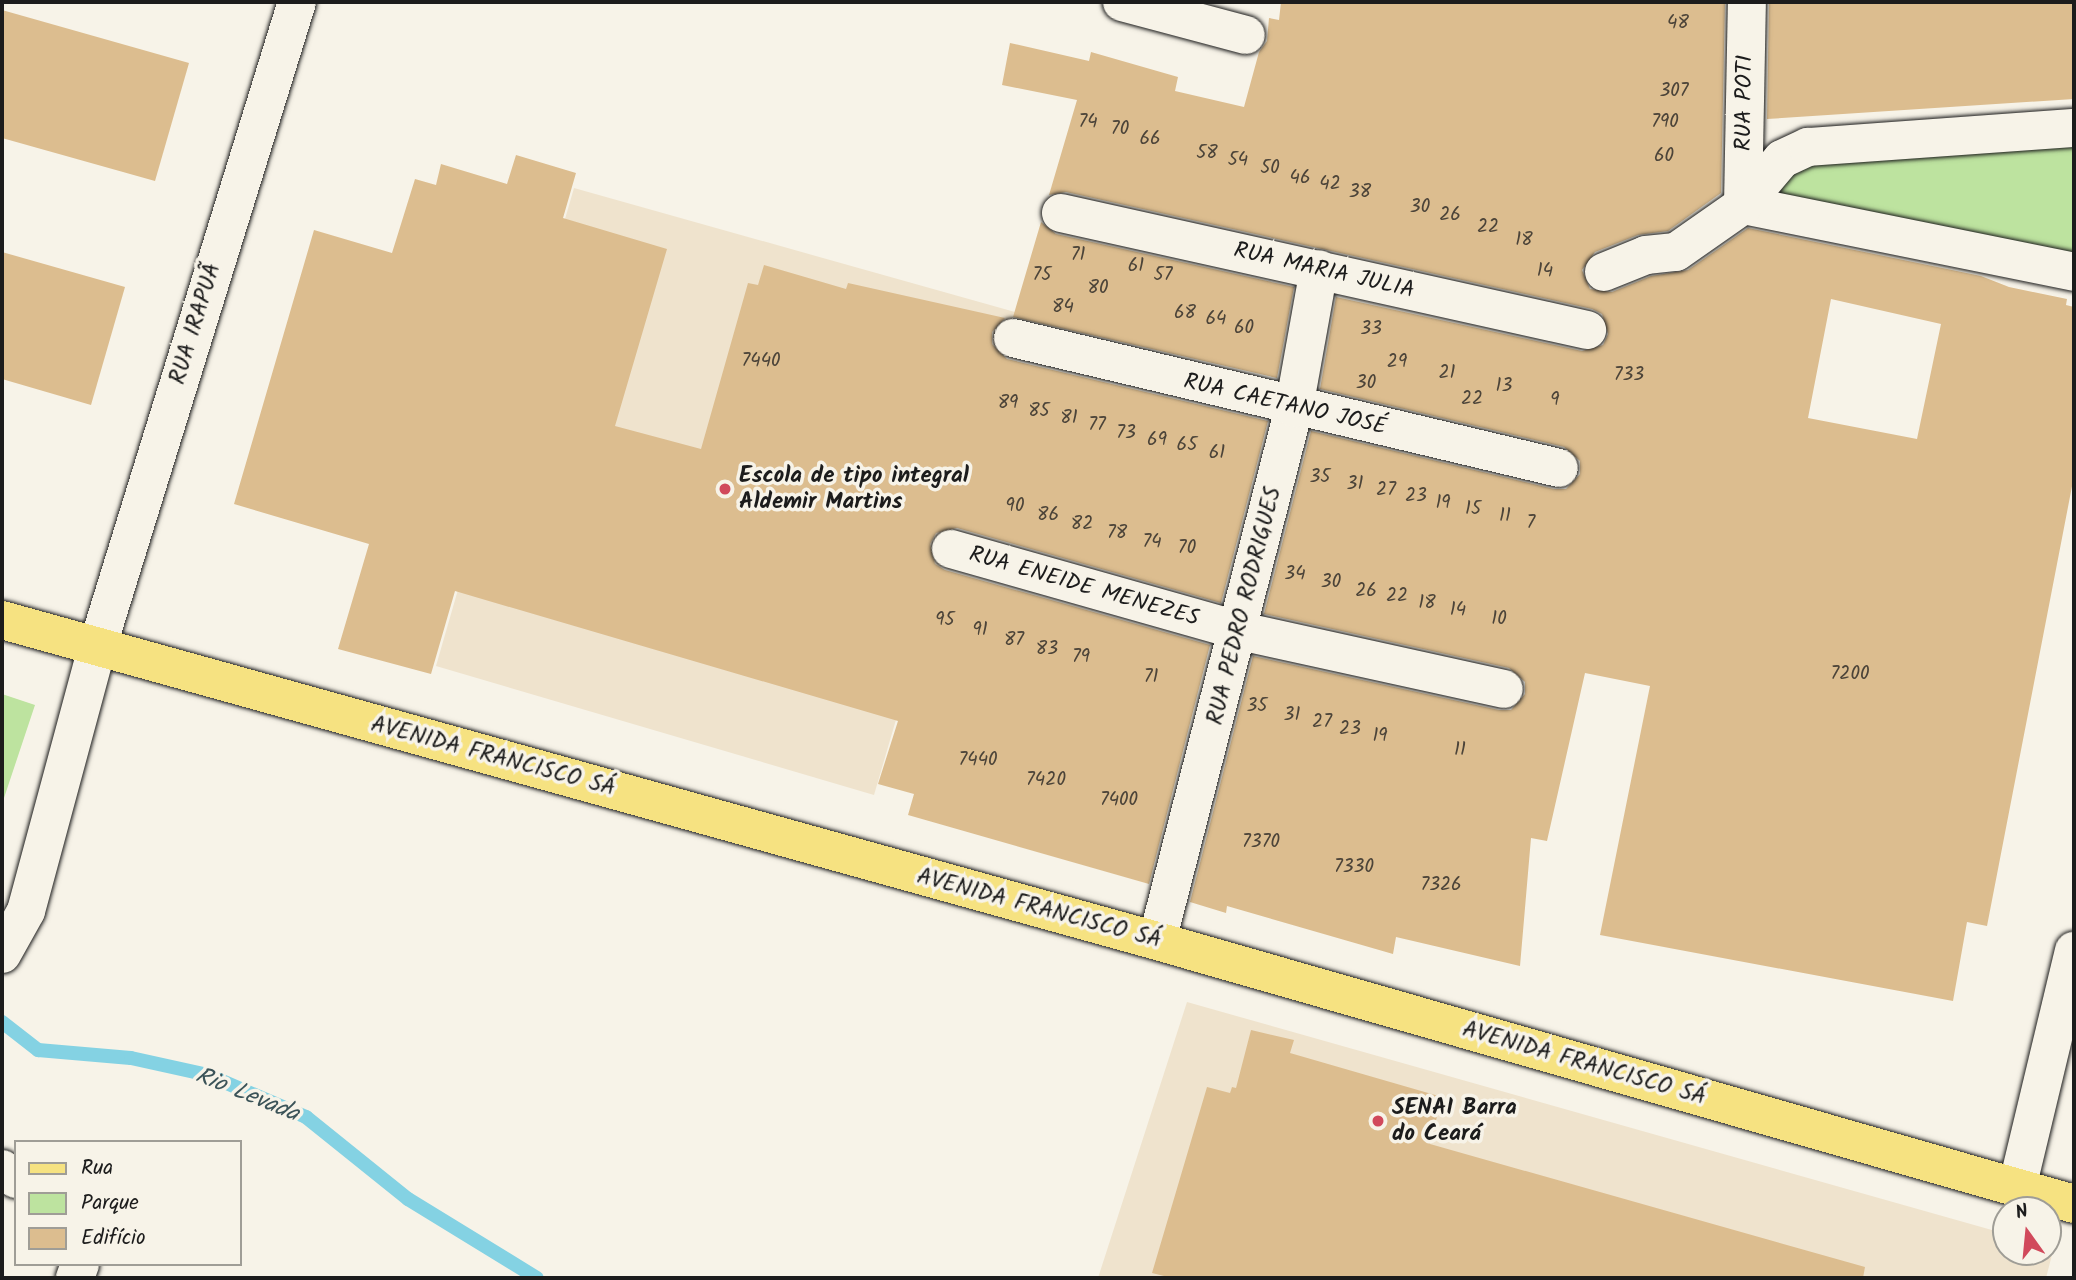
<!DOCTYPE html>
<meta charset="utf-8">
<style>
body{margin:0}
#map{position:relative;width:2076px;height:1280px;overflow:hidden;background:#f7f3e8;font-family:Kalam,sans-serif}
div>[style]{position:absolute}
.built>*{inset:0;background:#efe3cd}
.green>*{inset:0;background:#bde39f}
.stream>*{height:14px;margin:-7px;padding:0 7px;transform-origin:7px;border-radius:7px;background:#84d2e3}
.building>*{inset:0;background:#dcbd8f}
.roads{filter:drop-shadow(0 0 2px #1c1c1c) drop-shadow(0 0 2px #1c1c1c)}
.minor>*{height:38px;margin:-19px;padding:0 19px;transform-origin:19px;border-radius:19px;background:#f7f3e8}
.major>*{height:38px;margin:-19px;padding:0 19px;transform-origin:19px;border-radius:19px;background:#f6e281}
.dots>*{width:19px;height:19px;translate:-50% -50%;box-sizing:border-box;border:4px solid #f7f3e8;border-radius:50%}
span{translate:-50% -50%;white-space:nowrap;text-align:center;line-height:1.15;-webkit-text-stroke:7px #f7f3e8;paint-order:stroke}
.number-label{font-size:19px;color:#4c4439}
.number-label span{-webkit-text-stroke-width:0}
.street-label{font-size:23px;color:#1c1c1c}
.poi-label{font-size:23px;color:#1c1c1c;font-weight:700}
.left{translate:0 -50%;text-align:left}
.water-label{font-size:24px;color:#3b5358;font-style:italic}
.frame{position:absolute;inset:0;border:4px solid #1c1c1c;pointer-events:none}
.legend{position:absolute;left:14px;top:1140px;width:228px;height:126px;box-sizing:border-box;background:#f7f3e8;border:2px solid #9f9d96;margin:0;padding:9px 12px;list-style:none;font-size:21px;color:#1c1c1c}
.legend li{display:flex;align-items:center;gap:14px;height:35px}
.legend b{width:35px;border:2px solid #9f9d96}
.north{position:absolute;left:1992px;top:1196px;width:70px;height:70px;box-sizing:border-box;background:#f7f3e8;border:2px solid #9f9d96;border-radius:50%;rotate:345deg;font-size:19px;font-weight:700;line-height:28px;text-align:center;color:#1c1c1c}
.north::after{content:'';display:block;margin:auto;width:24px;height:32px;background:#d1495b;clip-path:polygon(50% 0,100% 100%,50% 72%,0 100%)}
</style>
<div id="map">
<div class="built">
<div style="clip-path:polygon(574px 188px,1015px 312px,874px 795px,436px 666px)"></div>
<div style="clip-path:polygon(1187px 1002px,2006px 1234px,2006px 1252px,2048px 1252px,2048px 1245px,2054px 1247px,2046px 1278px,1098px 1278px)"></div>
</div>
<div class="green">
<div style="clip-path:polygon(2074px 134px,2074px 262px,1779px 195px,1796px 153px)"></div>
<div style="clip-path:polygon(2px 694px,35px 705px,2px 804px)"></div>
</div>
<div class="stream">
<div style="left:2px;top:1022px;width:46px;rotate:37.9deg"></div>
<div style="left:38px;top:1050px;width:93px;rotate:4.9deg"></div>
<div style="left:131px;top:1058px;width:79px;rotate:12.4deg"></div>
<div style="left:208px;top:1075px;width:107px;rotate:23.2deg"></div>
<div style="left:306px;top:1117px;width:131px;rotate:38.8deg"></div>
<div style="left:408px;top:1199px;width:151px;rotate:31.5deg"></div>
</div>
<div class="building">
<div style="clip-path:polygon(evenodd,1281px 2px,1725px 2px,1721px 193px,1668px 231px,1638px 235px,1595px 252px,1582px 270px,1590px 289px,1612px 292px,1651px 276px,1688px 270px,1748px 228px,1981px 276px,2009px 287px,2067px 299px,2066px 305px,2074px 307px,2074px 476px,1987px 926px,1967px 922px,1953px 1001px,1600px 935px,1650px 686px,1585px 673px,1547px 841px,1531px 838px,1520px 966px,1396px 937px,1393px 954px,1227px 906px,1226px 913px,1190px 902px,1253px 656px,1499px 710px,1511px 710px,1525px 694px,1525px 682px,1509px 668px,1264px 614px,1311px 431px,1554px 489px,1566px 489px,1580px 474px,1580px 461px,1564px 447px,1320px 389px,1336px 297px,1582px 351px,1603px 345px,1608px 334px,1602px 314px,1592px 309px,1066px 192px,1049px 195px,1077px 100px,1002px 85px,1010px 43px,1089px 61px,1091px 52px,1178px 77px,1175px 91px,1244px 107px,1259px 52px,1267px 41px,1269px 18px,1279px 20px,1281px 2px,1831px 299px,1941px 324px,1917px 439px,1808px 418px,1831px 299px)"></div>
<div style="clip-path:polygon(1769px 2px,2074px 2px,2074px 99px,1767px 119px)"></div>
<div style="clip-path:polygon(2px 10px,189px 63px,155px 181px,2px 138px)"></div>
<div style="clip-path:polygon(516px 155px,576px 173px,563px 218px,667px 249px,615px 426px,701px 449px,748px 283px,758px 285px,764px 265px,846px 289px,848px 283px,1005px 318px,992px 332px,992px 344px,1007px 359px,1268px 421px,1221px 603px,957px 528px,936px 533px,930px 544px,935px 564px,945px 570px,1210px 645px,1149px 884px,908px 815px,914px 794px,878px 784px,898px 721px,455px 591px,431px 674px,338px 649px,369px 544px,234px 504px,314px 230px,392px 253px,415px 179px,436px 185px,441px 164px,507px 184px)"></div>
<div style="clip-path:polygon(1041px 222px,1056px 234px,1294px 287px,1277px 378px,1013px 317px)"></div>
<div style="clip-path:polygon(2px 252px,125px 287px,91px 405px,2px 379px)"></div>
<div style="clip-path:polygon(1251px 1030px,1294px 1040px,1290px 1053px,1442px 1097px,1430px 1144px,1865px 1267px,1863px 1278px,1172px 1278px,1152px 1273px,1207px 1087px,1230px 1093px,1232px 1087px,1236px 1088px)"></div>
</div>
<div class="roads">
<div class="minor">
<div style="left:1122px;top:2px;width:128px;rotate:14.9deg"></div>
<div style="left:1743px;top:205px;width:338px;rotate:11.4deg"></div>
<div style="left:1743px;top:205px;width:203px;rotate:-88.9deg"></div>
<div style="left:1061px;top:213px;width:539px;rotate:12.54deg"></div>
<div style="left:1604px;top:272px;width:45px;rotate:-22deg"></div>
<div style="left:1646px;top:255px;width:30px;rotate:-6deg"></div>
<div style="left:1676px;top:252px;width:82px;rotate:-35deg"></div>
<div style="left:1743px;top:205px;width:60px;rotate:-49.7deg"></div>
<div style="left:1782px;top:159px;width:29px;rotate:-25deg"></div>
<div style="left:1808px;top:147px;width:267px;rotate:-4.1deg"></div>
<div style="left:1013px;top:338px;width:561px;rotate:13.39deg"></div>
<div style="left:951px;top:549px;width:300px;rotate:15.8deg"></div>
<div style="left:1240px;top:631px;width:270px;rotate:12.4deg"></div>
<div style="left:1157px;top:941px;width:550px;rotate:-75.58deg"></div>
<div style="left:1294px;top:408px;width:141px;rotate:-79.8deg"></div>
<div style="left:2px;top:954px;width:49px;rotate:-60.8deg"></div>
<div style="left:26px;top:911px;width:272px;rotate:-74.9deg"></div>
<div style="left:97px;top:648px;width:676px;rotate:-72.8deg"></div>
<div style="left:2px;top:1169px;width:17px;rotate:36deg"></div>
<div style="left:2017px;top:1188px;width:244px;rotate:-76.5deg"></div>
<div style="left:75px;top:1278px;width:15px;rotate:-70deg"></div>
</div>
<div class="major">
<div style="left:2px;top:620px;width:1199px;rotate:15.53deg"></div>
<div style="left:1157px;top:941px;width:954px;rotate:16deg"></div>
</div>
</div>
<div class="dots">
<div style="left:725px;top:489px;background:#d1495b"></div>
<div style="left:1378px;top:1121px;background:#d1495b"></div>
</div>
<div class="number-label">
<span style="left:1678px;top:24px">48</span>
<span style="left:1674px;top:92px">307</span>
<span style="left:1088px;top:123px">74</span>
<span style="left:1665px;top:123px">790</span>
<span style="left:1120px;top:130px">70</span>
<span style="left:1150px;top:140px">66</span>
<span style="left:1207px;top:154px">58</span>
<span style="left:1664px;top:157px">60</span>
<span style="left:1238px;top:161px">54</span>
<span style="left:1270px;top:169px">50</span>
<span style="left:1300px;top:179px">46</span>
<span style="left:1330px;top:185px">42</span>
<span style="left:1360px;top:193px">38</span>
<span style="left:1420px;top:208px">30</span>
<span style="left:1450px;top:216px">26</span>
<span style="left:1488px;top:228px">22</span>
<span style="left:1524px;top:241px">18</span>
<span style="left:1078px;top:256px">71</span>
<span style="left:1136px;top:267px">61</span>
<span style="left:1545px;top:272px">14</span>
<span style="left:1042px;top:276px">75</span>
<span style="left:1163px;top:276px">57</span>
<span style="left:1098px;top:289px">80</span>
<span style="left:1063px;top:308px">84</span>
<span style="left:1185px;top:314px">68</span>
<span style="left:1216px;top:320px">64</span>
<span style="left:1244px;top:329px">60</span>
<span style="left:1371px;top:330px">33</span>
<span style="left:761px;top:362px">7440</span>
<span style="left:1397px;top:363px">29</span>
<span style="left:1447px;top:374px">21</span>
<span style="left:1629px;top:376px">733</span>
<span style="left:1366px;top:384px">30</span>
<span style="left:1504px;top:387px">13</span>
<span style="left:1472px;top:400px">22</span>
<span style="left:1555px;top:401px">9</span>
<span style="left:1008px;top:404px">89</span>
<span style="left:1039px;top:412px">85</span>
<span style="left:1069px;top:419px">81</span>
<span style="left:1097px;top:426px">77</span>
<span style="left:1126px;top:434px">73</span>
<span style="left:1157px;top:441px">69</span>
<span style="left:1187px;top:446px">65</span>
<span style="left:1217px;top:454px">61</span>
<span style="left:1320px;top:478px">35</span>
<span style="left:1355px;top:485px">31</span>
<span style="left:1386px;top:491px">27</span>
<span style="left:1416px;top:497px">23</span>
<span style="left:1443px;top:504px">19</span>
<span style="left:1015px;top:507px">90</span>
<span style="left:1473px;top:510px">15</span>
<span style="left:1048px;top:516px">86</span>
<span style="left:1505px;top:517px">11</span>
<span style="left:1531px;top:524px">7</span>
<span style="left:1082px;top:525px">82</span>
<span style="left:1117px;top:534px">78</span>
<span style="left:1152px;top:543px">74</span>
<span style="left:1187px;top:549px">70</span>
<span style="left:1295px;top:575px">34</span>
<span style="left:1331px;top:583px">30</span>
<span style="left:1366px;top:592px">26</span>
<span style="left:1397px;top:597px">22</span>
<span style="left:1427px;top:604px">18</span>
<span style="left:1458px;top:611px">14</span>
<span style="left:1499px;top:620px">10</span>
<span style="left:945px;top:621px">95</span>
<span style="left:980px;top:631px">91</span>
<span style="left:1014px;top:641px">87</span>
<span style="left:1047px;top:650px">83</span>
<span style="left:1081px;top:658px">79</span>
<span style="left:1850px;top:675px">7200</span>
<span style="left:1151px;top:678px">71</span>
<span style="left:1257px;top:707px">35</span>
<span style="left:1292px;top:716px">31</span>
<span style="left:1322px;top:723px">27</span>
<span style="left:1350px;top:730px">23</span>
<span style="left:1380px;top:737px">19</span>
<span style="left:1460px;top:751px">11</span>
<span style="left:978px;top:761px">7440</span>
<span style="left:1046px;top:781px">7420</span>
<span style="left:1119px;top:801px">7400</span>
<span style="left:1261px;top:843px">7370</span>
<span style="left:1354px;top:868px">7330</span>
<span style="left:1441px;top:886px">7326</span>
</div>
<div class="street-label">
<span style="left:1745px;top:103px;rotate:-89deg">RUA POTI</span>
<span style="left:1324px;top:271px;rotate:13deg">RUA MARIA JULIA</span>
<span style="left:196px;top:324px;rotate:-73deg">RUA IRAPUÃ</span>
<span style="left:1285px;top:405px;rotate:13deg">RUA CAETANO JOSÉ</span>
<span style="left:1084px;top:587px;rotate:16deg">RUA ENEIDE MENEZES</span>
<span style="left:1245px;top:606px;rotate:-76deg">RUA PEDRO RODRIGUES</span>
<span style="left:493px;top:757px;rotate:15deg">AVENIDA FRANCISCO SÁ</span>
<span style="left:1039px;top:909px;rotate:15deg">AVENIDA FRANCISCO SÁ</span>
<span style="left:1584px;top:1064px;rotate:16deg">AVENIDA FRANCISCO SÁ</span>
</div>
<div class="poi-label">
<span class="left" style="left:739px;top:489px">Escola de tipo integral<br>Aldemir Martins</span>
<span class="left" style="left:1392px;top:1121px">SENAI Barra<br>do Ceará</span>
</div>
<div class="water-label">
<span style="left:247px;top:1095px;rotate:22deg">Rio Levada</span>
</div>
<div class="frame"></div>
<ul class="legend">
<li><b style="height:9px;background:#f6e281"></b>Rua</li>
<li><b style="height:19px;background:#bde39f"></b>Parque</li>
<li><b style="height:19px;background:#dcbd8f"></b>Edifício</li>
</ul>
<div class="north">N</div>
</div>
